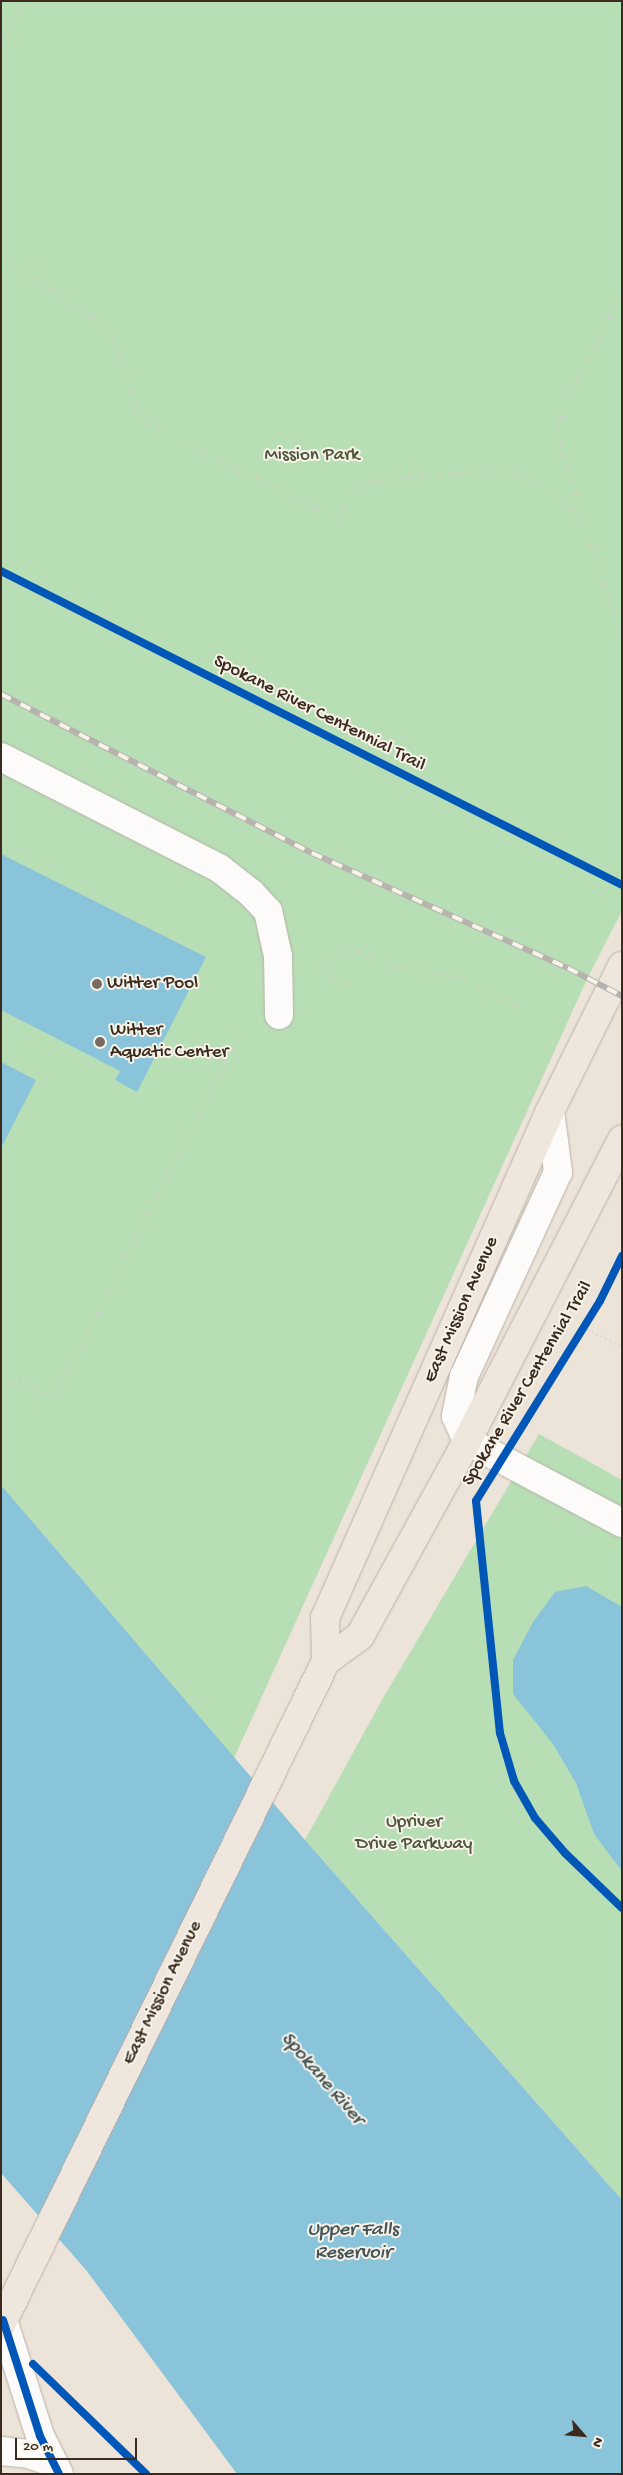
<!DOCTYPE html>
<style>
body{margin:0}
#map{position:relative;width:623px;height:2475px;overflow:hidden;background:#ede4d9;font-family:"Gochi Hand",sans-serif}
div>[style]{position:absolute}
.green>*{inset:0;background:#b7deb5}
.water>*{inset:0;background:#8ac4db}
.path>*{height:3px;margin-top:-1.5px;transform-origin:0;background:repeating-linear-gradient(90deg,#d6d2cf 0 1px,transparent 0 5px)}
.roads{filter:drop-shadow(0 0 1px #b9b1a9) drop-shadow(0 0 1px #b9b1a9)}
.minor>*{height:28px;margin:-14px;padding:0 14px;transform-origin:14px;border-radius:14px;background:#fcfbf9}
.major>*{height:28px;margin:-14px;padding:0 14px;transform-origin:14px;border-radius:14px;background:#efe6de}
.rail>*{height:5.5px;margin-top:-2.75px;transform-origin:0;background:repeating-linear-gradient(90deg,#f7f3e8 0 11px,#b7b4b0 0 22px);box-sizing:border-box;border-block:1px solid #b7b4b0}
.cycleway>*{height:8px;margin:-4px;padding:0 4px;transform-origin:4px;border-radius:4px;background:#0057b8}
.dots>*{width:14px;height:14px;translate:-50% -50%;box-sizing:border-box;border:2px solid #f7f3e8;border-radius:50%}
span{translate:-50% -50%;white-space:nowrap;text-align:center;line-height:1.15;-webkit-text-stroke:4px #f7f3e8;paint-order:stroke}
.park-label{font-size:19px;color:#4f563c}
.street-label{font-size:19px;color:#3b2a1e}
.poi-label{font-size:19px;color:#3b2a1e}
.left{translate:0 -50%;text-align:left}
.water-label{font-size:20px;color:#465457;font-style:italic}
.frame{position:absolute;inset:0;border:2px solid #3b2a1e;pointer-events:none}
.north{position:absolute;left:558px;top:2410px;width:50px;height:50px;-webkit-text-stroke:4px #f7f3e8;paint-order:stroke;rotate:117deg;font-size:14px;font-weight:700;line-height:20px;text-align:center;color:#3b2a1e}
.north::after{content:'';display:block;margin:auto;width:18px;height:22px;background:#3b2a1e;clip-path:polygon(50% 0,100% 100%,50% 72%,0 100%)}
.scale{position:absolute;left:15px;top:2438px;width:122px;height:22px;box-sizing:border-box;border:2px solid #3b2a1e;border-top:0;padding-left:6px;font-size:15px;line-height:18px;white-space:nowrap;color:#3b2a1e;-webkit-text-stroke:4px #f7f3e8;paint-order:stroke}
</style>
<div id="map">
<div class="green">
<div style="clip-path:polygon(1px 1px,622px 1px,622px 911px,588px 977px,234px 1758px,1px 1485px)"></div>
<div style="clip-path:polygon(539px 1434px,622px 1480px,622px 2200px,305px 1840px,382px 1700px)"></div>
</div>
<div class="water">
<div style="clip-path:polygon(1px 854px,206px 957px,137px 1092px,115px 1080px,120px 1071px,1px 1010px)"></div>
<div style="clip-path:polygon(1px 1062px,36px 1080px,1px 1148px)"></div>
<div style="clip-path:polygon(1px 1485px,305px 1840px,622px 2200px,622px 2474px,237px 2474px,86px 2270px,1px 2173px)"></div>
<div style="clip-path:polygon(586px 1586px,622px 1607px,622px 1871px,594px 1834px,576px 1783px,553px 1744px,513px 1694px,513px 1660px,533px 1622px,555px 1592px)"></div>
</div>
<div class="path">
<div style="left:1px;top:46px;width:51px;rotate:-62.9deg"></div>
<div style="left:1px;top:260px;width:112px;rotate:31.8deg"></div>
<div style="left:96px;top:319px;width:35px;rotate:51deg"></div>
<div style="left:118px;top:346px;width:70px;rotate:74.2deg"></div>
<div style="left:137px;top:413px;width:11px;rotate:52deg"></div>
<div style="left:144px;top:422px;width:217px;rotate:26.6deg"></div>
<div style="left:338px;top:519px;width:43px;rotate:-59.3deg"></div>
<div style="left:360px;top:482px;width:133px;rotate:-5.2deg"></div>
<div style="left:492px;top:470px;width:28px;rotate:8deg"></div>
<div style="left:520px;top:474px;width:32px;rotate:28deg"></div>
<div style="left:548px;top:489px;width:30px;rotate:41deg"></div>
<div style="left:571px;top:509px;width:39px;rotate:60deg"></div>
<div style="left:591px;top:543px;width:99px;rotate:71.7deg"></div>
<div style="left:32px;top:278px;width:25px;rotate:-64deg"></div>
<div style="left:571px;top:509px;width:9px;rotate:-32deg"></div>
<div style="left:579px;top:504px;width:56px;rotate:-108.8deg"></div>
<div style="left:561px;top:451px;width:25px;rotate:-97deg"></div>
<div style="left:558px;top:426px;width:24px;rotate:-71deg"></div>
<div style="left:566px;top:403px;width:123px;rotate:-63deg"></div>
<div style="left:314px;top:966px;width:4px;rotate:34deg"></div>
<div style="left:317px;top:968px;width:15px;rotate:-48deg"></div>
<div style="left:327px;top:957px;width:16px;rotate:-30deg"></div>
<div style="left:341px;top:949px;width:17px;rotate:7deg"></div>
<div style="left:358px;top:951px;width:38px;rotate:22deg"></div>
<div style="left:393px;top:965px;width:68px;rotate:10.2deg"></div>
<div style="left:460px;top:977px;width:97px;rotate:25.8deg"></div>
<div style="left:317px;top:968px;width:47px;rotate:26.6deg"></div>
<div style="left:583px;top:1327px;width:44px;rotate:27.1deg"></div>
<div style="left:1px;top:1375px;width:16px;rotate:47deg"></div>
<div style="left:12px;top:1387px;width:8px;rotate:-50deg"></div>
<div style="left:17px;top:1381px;width:6px;rotate:9deg"></div>
<div style="left:23px;top:1382px;width:34px;rotate:26deg"></div>
<div style="left:54px;top:1397px;width:420px;rotate:-62.9deg"></div>
</div>
<div class="roads">
<div class="minor">
<div style="left:1px;top:757px;width:245px;rotate:27deg"></div>
<div style="left:219px;top:868px;width:41px;rotate:38deg"></div>
<div style="left:251px;top:893px;width:25px;rotate:47deg"></div>
<div style="left:268px;top:911px;width:46px;rotate:77.5deg"></div>
<div style="left:278px;top:956px;width:59px;rotate:89deg"></div>
<div style="left:550px;top:1111px;width:62px;rotate:82.5deg"></div>
<div style="left:558px;top:1172px;width:225px;rotate:114.7deg"></div>
<div style="left:464px;top:1376px;width:41px;rotate:101.3deg"></div>
<div style="left:456px;top:1416px;width:27px;rotate:66deg"></div>
<div style="left:467px;top:1441px;width:175px;rotate:27.9deg"></div>
<div style="left:3px;top:2320px;width:122px;rotate:72.3deg"></div>
<div style="left:40px;top:2436px;width:42px;rotate:63.4deg"></div>
<div style="left:1px;top:2451px;width:28px;rotate:6deg"></div>
<div style="left:29px;top:2454px;width:23px;rotate:20deg"></div>
</div>
<div class="major">
<div style="left:326px;top:1661px;width:43px;rotate:-91.3deg"></div>
<div style="left:325px;top:1618px;width:555px;rotate:-66.07deg"></div>
<div style="left:550px;top:1111px;width:162px;rotate:-63.6deg"></div>
<div style="left:1px;top:2325px;width:739px;rotate:-63.92deg"></div>
<div style="left:326px;top:1661px;width:42px;rotate:-36.3deg"></div>
<div style="left:360px;top:1636px;width:222px;rotate:-61.2deg"></div>
<div style="left:467px;top:1441px;width:339px;rotate:-62.8deg"></div>
</div>
</div>
<div class="rail">
<div style="left:1px;top:694px;width:349px;rotate:27.1deg"></div>
<div style="left:312px;top:853px;width:281px;rotate:24.2deg"></div>
<div style="left:568px;top:968px;width:61px;rotate:27.4deg"></div>
</div>
<div class="cycleway">
<div style="left:1px;top:571px;width:696px;rotate:26.82deg"></div>
<div style="left:622px;top:1256px;width:50px;rotate:116.1deg"></div>
<div style="left:600px;top:1301px;width:235px;rotate:121.8deg"></div>
<div style="left:476px;top:1501px;width:233px;rotate:84.1deg"></div>
<div style="left:500px;top:1733px;width:50px;rotate:73.7deg"></div>
<div style="left:514px;top:1781px;width:43px;rotate:60.4deg"></div>
<div style="left:535px;top:1818px;width:46px;rotate:49.4deg"></div>
<div style="left:565px;top:1853px;width:79px;rotate:44deg"></div>
<div style="left:3px;top:2320px;width:122px;rotate:72.3deg"></div>
<div style="left:40px;top:2436px;width:42px;rotate:63.4deg"></div>
<div style="left:33px;top:2364px;width:158px;rotate:44.2deg"></div>
</div>
<div class="dots">
<div style="left:97px;top:984px;background:#796b5f"></div>
<div style="left:100px;top:1042px;background:#796b5f"></div>
</div>
<div class="park-label">
<span style="left:312px;top:456px">Mission Park</span>
<span style="left:414px;top:1834px">Upriver<br>Drive Parkway</span>
</div>
<div class="street-label">
<span style="left:319px;top:714px;rotate:27deg">Spokane River Centennial Trail</span>
<span style="left:462px;top:1310px;rotate:-66deg">East Mission Avenue</span>
<span style="left:528px;top:1384px;rotate:-59deg">Spokane River Centennial Trail</span>
<span style="left:163px;top:1993px;rotate:-64deg">East Mission Avenue</span>
</div>
<div class="poi-label">
<span class="left" style="left:107px;top:984px">Witter Pool</span>
<span class="left" style="left:110px;top:1042px">Witter<br>Aquatic Center</span>
</div>
<div class="water-label">
<span style="left:322px;top:2079px;rotate:49deg">Spokane River</span>
<span style="left:353px;top:2242px">Upper Falls<br>Reservoir</span>
</div>
<div class="frame"></div>
<div class="north">N</div>
<div class="scale">20 m</div>
</div>
